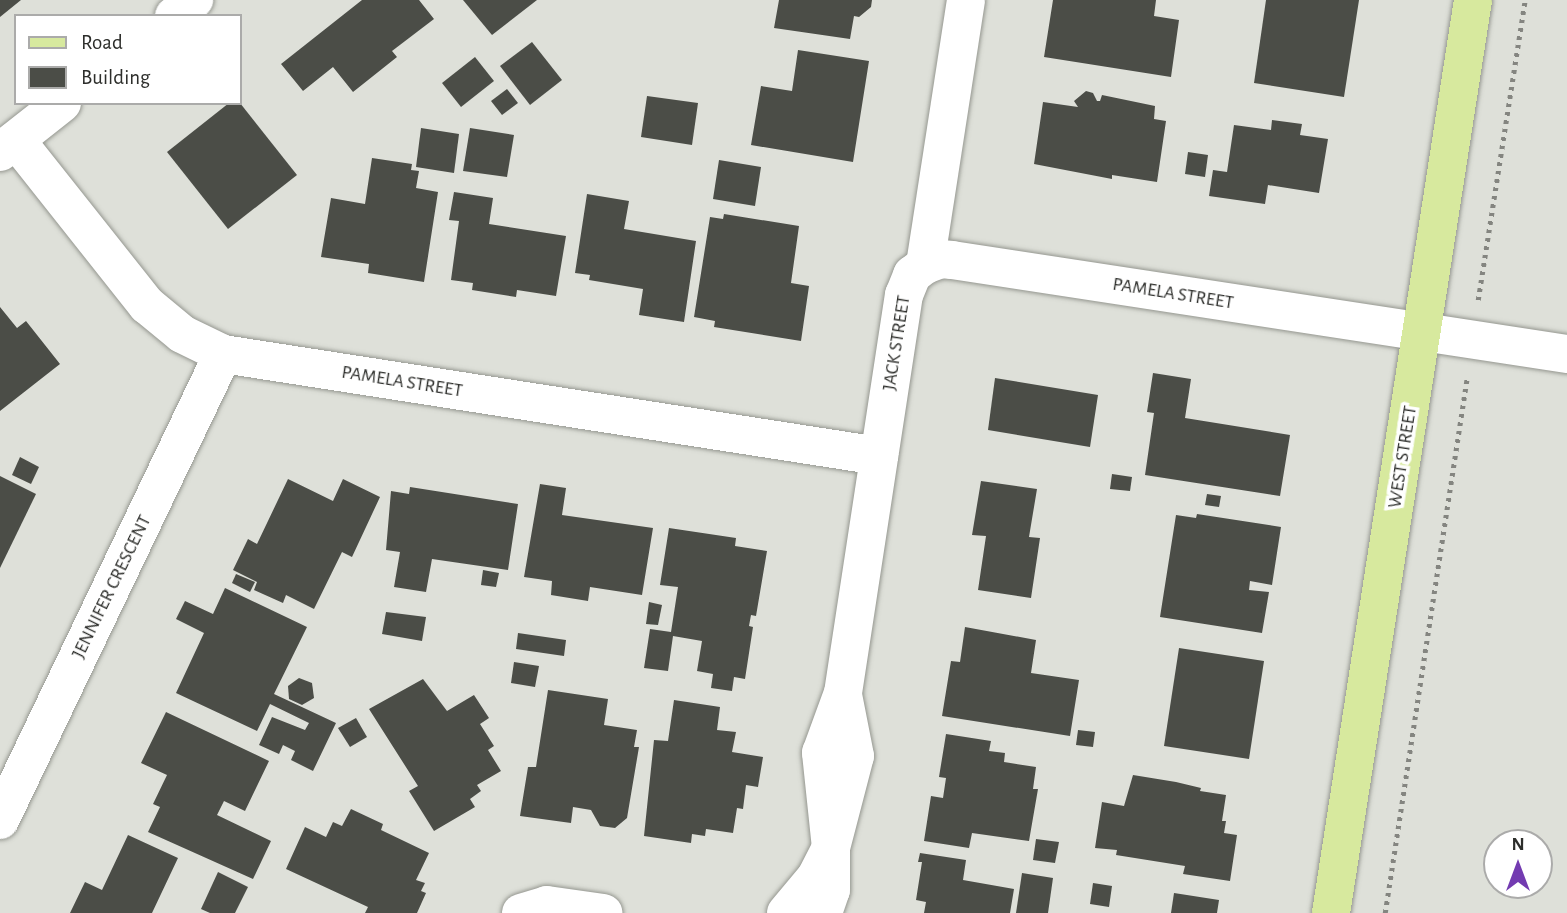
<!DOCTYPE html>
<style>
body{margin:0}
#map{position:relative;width:1567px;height:913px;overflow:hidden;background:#dee0d9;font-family:"Alegreya Sans",sans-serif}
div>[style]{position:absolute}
.building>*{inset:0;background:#4b4d47}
.path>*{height:4.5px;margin-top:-2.25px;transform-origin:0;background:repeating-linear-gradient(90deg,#848580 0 3.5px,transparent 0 8.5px)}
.roads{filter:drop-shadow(0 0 2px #959790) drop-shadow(0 0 2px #959790)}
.minor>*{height:38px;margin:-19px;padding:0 19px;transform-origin:19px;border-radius:19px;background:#fff}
.major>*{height:38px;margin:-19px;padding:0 19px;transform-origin:19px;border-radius:19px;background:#d7e99e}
span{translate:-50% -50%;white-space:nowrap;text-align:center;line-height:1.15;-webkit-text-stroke:7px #fff;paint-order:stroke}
.street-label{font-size:19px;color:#2d2e2b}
.legend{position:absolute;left:14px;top:14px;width:228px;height:91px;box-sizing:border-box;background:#fff;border:2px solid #ababaa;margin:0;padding:9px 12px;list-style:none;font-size:21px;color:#2d2e2b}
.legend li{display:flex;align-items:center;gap:14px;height:35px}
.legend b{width:35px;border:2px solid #ababaa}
.north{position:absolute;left:1483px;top:829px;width:70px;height:70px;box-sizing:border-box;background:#fff;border:2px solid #ababaa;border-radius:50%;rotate:0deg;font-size:19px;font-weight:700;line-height:28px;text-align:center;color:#2d2e2b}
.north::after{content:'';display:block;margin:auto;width:24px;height:32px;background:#733bb1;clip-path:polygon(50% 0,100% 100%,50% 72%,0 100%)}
</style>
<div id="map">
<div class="building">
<div style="clip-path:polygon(0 0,21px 0,0 17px)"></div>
<div style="clip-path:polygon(362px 0,419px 0,434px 19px,392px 51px,397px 57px,353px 92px,333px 67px,303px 91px,281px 64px)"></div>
<div style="clip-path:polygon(463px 0,537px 0,492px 35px)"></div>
<div style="clip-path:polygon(779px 0,872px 0,871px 7px,859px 17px,854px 16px,850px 39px,774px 28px)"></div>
<div style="clip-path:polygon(1053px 0,1156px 0,1154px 16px,1179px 20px,1171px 77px,1044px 57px)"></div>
<div style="clip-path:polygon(1266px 0,1359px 0,1344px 97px,1254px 83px)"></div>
<div style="clip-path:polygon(532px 42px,562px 80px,530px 105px,500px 66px)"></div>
<div style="clip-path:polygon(798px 50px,869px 61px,853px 162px,751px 145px,761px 86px,792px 91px)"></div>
<div style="clip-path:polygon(475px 57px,494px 81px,461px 107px,442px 83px)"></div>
<div style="clip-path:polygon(507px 89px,518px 103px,502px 115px,491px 101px)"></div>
<div style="clip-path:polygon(1086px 91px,1093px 93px,1097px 101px,1100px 101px,1102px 95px,1155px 106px,1154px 119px,1166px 121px,1157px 182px,1112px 175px,1112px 179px,1034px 164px,1043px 102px,1078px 107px,1074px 101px)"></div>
<div style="clip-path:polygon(647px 96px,698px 103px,692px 145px,641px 137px)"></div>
<div style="clip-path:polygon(229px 103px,240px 103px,297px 175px,228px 229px,167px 152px)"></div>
<div style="clip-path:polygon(1272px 120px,1302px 124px,1300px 135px,1328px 139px,1319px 193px,1268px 185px,1265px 204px,1209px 196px,1213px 170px,1227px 172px,1234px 125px,1271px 130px)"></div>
<div style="clip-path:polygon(421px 128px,459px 134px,454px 173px,416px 167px)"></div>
<div style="clip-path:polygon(470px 128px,514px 135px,507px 177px,463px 171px)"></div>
<div style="clip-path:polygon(1188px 152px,1208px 155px,1205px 177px,1185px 174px)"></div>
<div style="clip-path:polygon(372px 158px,412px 164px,411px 170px,419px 171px,416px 188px,438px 192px,424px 282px,368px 273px,369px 264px,321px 257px,331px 198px,365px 204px)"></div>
<div style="clip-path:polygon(719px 160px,761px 167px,755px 206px,713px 199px)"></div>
<div style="clip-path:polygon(454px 192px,493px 198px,489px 224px,566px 236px,556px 296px,517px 290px,516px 297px,472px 290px,473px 283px,451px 280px,459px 221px,449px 220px)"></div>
<div style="clip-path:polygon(587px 194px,629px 201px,624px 229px,696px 241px,684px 322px,639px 315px,643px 289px,589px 280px,590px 275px,575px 273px)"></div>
<div style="clip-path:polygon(724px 214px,799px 226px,791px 283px,809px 286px,801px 341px,714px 327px,715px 321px,694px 317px,710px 217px,723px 219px)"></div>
<div style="clip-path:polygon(0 307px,17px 328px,26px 321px,60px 364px,0 411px)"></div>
<div style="clip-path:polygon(1153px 373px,1191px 379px,1185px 418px,1290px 435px,1280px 496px,1145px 475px,1154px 413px,1147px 412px)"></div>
<div style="clip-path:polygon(995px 378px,1098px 395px,1090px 447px,988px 430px)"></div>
<div style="clip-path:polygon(20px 457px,39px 467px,31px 484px,12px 475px)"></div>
<div style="clip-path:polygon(1112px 474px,1132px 477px,1130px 491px,1110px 489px)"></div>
<div style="clip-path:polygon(0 476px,36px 494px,0 568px)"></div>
<div style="clip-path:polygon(288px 479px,333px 501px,343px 479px,380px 497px,352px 557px,342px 552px,314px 609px,286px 595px,283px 603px,254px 590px,257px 582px,233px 570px,248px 539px,257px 544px)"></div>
<div style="clip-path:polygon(981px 481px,1037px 489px,1029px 537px,1040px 538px,1031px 598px,978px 590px,986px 536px,972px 535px)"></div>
<div style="clip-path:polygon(540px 484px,566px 488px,562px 515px,653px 528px,642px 595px,590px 587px,588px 601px,551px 595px,552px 581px,524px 577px)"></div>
<div style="clip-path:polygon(410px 487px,518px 504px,508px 570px,432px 559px,426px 592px,394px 587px,400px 552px,386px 550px,391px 491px,409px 494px)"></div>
<div style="clip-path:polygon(1207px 494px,1221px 496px,1219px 507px,1205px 505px)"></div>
<div style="clip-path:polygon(1197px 514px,1281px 527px,1272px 585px,1250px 581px,1249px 590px,1269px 592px,1262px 633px,1160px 617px,1176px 515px,1196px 518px)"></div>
<div style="clip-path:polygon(669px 528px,736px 538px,735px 546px,767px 551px,756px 616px,751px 615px,749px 626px,753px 627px,745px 679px,734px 677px,732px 691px,711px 688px,713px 674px,697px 671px,702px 641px,673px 636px,668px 671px,644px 668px,650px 629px,671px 632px,678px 587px,660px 585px)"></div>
<div style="clip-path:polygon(483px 570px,499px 573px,496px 587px,481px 585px)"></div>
<div style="clip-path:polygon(236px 574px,255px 582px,250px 592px,232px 583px)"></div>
<div style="clip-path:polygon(225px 588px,307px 627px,274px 694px,336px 723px,313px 771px,291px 760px,295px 751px,283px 745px,279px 754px,259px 745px,272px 717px,305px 730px,309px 723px,270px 704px,257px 731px,176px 693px,204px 633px,176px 619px,185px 601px,213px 614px)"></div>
<div style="clip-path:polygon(649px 602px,662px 605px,658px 625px,646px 624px)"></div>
<div style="clip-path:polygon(386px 612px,426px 617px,422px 641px,382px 634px)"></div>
<div style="clip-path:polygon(965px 627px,1036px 640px,1031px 673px,1079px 680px,1070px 736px,942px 716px,951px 661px,960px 662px)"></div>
<div style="clip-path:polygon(518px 633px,566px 640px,564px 656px,516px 649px)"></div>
<div style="clip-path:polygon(1179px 648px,1264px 661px,1249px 759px,1164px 746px)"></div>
<div style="clip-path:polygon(514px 662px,539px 666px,535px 687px,511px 683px)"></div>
<div style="clip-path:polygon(299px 678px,312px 683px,314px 698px,302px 705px,289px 699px,288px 686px)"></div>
<div style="clip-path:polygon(423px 679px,447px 711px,474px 695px,489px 718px,480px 724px,494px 746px,488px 750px,501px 771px,477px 785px,481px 791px,470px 799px,475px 807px,434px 831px,409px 791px,418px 786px,369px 709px)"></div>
<div style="clip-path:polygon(548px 690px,608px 699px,604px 725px,637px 730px,634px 747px,639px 747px,627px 818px,615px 828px,600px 826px,591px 810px,573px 807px,571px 823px,520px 816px,528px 767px,536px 767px)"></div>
<div style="clip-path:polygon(674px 700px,720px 707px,717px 730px,736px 732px,732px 752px,763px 757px,758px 787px,746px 785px,743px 809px,737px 808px,733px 833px,706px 829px,705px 836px,692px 834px,691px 843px,644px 836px,654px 740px,668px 741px)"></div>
<div style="clip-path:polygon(166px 712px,269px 761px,245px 811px,224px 801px,217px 815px,271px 841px,253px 879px,148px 832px,160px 807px,153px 804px,167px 775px,141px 763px)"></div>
<div style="clip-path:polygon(356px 718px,367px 737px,350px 747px,338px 728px)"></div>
<div style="clip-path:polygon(1078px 730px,1095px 732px,1093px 747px,1076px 745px)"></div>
<div style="clip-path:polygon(946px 734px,991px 741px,989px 751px,1005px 753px,1004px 762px,1036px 767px,1033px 789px,1038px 789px,1029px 841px,972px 833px,969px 848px,924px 841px,931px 796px,943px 798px,946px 778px,939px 777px)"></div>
<div style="clip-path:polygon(1133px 775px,1176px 782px,1201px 788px,1200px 791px,1226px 795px,1222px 821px,1226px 821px,1224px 833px,1237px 835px,1230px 881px,1183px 874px,1185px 866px,1116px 855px,1117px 850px,1095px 848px,1102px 802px,1124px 806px)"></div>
<div style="clip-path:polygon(351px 809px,383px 824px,381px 830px,429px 853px,416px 880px,425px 883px,421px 891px,426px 893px,417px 913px,365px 913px,368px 907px,286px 869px,305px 827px,326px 837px,333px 822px,342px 826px)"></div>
<div style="clip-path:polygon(128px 835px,178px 858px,152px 913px,70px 913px,85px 882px,102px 890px)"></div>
<div style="clip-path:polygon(1036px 839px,1059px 842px,1055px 863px,1033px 860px)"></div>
<div style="clip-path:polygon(920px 853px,966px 860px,963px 880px,1014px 889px,1010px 913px,924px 913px,926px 902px,916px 900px,922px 862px,918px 862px)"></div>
<div style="clip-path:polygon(218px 872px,248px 887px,235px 913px,210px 913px,201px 909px)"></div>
<div style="clip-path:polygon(1022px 873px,1053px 878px,1048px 913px,1016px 913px)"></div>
<div style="clip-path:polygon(1093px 883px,1112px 886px,1109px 907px,1090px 904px)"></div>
<div style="clip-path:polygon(1174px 893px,1219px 900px,1217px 913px,1171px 913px)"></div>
</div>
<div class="path">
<div style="left:1478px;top:300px;width:304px;rotate:-81.1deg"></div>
<div style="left:1385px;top:913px;width:541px;rotate:-81.29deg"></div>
</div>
<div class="roads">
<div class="minor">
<div style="left:174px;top:16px;width:26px;rotate:-39deg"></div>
<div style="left:16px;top:140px;width:211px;rotate:51.6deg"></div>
<div style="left:147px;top:305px;width:45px;rotate:39.6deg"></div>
<div style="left:182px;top:334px;width:46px;rotate:26deg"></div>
<div style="left:223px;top:354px;width:664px;rotate:8.84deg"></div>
<div style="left:0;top:152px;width:79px;rotate:-38.3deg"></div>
<div style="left:925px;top:265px;width:17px;rotate:-21deg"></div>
<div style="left:941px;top:259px;width:11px;rotate:5deg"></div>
<div style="left:952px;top:260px;width:622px;rotate:8.69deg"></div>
<div style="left:0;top:820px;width:517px;rotate:-64.43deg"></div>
<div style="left:521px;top:913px;width:27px;rotate:-17deg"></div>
<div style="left:547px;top:905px;width:57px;rotate:8.1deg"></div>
<div style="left:786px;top:913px;width:47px;rotate:-50.2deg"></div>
<div style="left:816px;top:877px;width:33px;rotate:-63deg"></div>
<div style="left:831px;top:848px;width:96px;rotate:-96deg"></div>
<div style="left:821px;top:753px;width:64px;rotate:-69.9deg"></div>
<div style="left:843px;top:693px;width:403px;rotate:-81.3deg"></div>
<div style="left:904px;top:295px;width:22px;rotate:-68deg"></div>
<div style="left:912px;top:275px;width:16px;rotate:-38deg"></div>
<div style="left:925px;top:265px;width:268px;rotate:-81.2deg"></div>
<div style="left:823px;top:913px;width:24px;rotate:-71deg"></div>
<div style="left:831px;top:890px;width:42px;rotate:-90deg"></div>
<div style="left:831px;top:848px;width:95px;rotate:-75.4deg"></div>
<div style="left:855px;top:756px;width:62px;rotate:-101.1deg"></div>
</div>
<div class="major">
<div style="left:1331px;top:913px;width:924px;rotate:-81.16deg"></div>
</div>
</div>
<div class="street-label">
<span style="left:1173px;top:294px;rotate:9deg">PAMELA STREET</span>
<span style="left:897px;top:343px;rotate:-81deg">JACK STREET</span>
<span style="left:402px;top:382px;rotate:9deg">PAMELA STREET</span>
<span style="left:1403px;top:457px;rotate:-81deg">WEST STREET</span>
<span style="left:112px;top:587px;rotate:-64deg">JENNIFER CRESCENT</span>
</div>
<ul class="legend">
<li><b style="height:9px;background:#d7e99e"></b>Road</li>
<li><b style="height:19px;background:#4b4d47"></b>Building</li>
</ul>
<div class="north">N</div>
</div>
